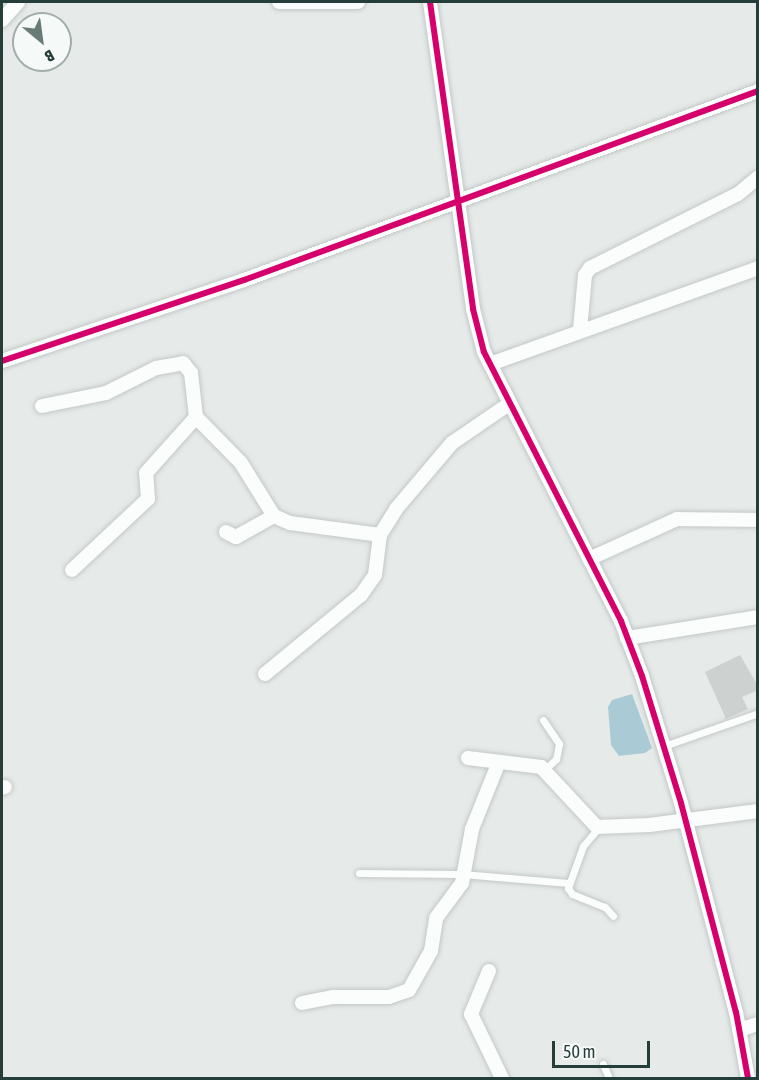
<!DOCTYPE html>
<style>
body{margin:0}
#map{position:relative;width:759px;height:1080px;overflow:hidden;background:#e6ebe9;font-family:"Asap Condensed",sans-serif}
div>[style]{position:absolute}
.water>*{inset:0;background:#aacbd6}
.building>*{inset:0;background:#cdd2d0}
.roads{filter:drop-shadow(0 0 2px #c3c8c6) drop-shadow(0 0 2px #c3c8c6)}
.lane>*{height:7px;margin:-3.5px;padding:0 3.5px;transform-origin:3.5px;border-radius:3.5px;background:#fbfcfc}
.street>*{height:14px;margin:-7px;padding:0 7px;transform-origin:7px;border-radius:7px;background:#fbfcfc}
.cycleway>*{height:6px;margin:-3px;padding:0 3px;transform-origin:3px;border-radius:3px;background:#d6006c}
span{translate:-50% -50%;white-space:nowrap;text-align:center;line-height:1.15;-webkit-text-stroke:5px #f5f9f8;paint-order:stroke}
.frame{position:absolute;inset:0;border:3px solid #253e3a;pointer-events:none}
.north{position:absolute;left:12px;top:12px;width:60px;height:60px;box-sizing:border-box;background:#f5f9f8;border:2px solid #a2aeac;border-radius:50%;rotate:151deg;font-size:16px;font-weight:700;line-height:24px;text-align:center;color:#253e3a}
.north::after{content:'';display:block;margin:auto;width:21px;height:27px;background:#697b77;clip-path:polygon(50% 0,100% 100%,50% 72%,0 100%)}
.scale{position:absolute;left:552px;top:1041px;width:98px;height:27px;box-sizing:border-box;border:3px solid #253e3a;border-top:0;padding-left:8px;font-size:18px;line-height:21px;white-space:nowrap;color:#253e3a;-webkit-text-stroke:4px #f5f9f8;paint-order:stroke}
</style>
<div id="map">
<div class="water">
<div style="clip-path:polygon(632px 694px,652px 748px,645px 753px,619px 756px,611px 745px,608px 707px,612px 700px)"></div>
</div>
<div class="building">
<div style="clip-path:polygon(740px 655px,758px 686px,756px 691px,742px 697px,748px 709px,726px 719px,705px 672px)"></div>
</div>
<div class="roads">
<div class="lane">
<div style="left:543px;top:720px;width:29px;rotate:56deg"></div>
<div style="left:559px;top:744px;width:15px;rotate:101deg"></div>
<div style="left:556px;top:759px;width:16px;rotate:137deg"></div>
<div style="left:664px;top:746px;width:100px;rotate:-19.3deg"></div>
<div style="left:599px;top:827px;width:25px;rotate:130deg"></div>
<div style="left:583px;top:846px;width:45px;rotate:109.7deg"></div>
<div style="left:568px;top:888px;width:7px;rotate:56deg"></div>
<div style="left:572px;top:894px;width:35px;rotate:22deg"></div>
<div style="left:605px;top:907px;width:12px;rotate:48deg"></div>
<div style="left:359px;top:873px;width:103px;rotate:0.6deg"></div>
<div style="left:462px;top:874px;width:107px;rotate:4.8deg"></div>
<div style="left:603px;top:1064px;width:15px;rotate:67deg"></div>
</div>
<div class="street">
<div style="left:279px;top:2px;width:79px"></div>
<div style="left:430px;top:2px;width:310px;rotate:82deg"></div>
<div style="left:473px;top:309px;width:44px;rotate:75.7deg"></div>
<div style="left:484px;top:352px;width:302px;rotate:63deg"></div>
<div style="left:621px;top:621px;width:59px;rotate:69.1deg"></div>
<div style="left:642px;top:676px;width:133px;rotate:72.9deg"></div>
<div style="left:681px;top:803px;width:216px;rotate:75.3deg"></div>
<div style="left:736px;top:1012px;width:67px;rotate:79.7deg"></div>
<div style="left:2px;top:20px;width:24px;rotate:-48deg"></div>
<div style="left:580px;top:330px;width:55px;rotate:-84.8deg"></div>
<div style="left:585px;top:275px;width:9px;rotate:-54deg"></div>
<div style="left:590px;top:268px;width:165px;rotate:-26.6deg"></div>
<div style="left:738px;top:194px;width:26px;rotate:-40deg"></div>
<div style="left:2px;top:361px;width:255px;rotate:-18.5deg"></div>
<div style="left:244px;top:280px;width:548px;rotate:-20.19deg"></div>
<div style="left:490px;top:364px;width:285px;rotate:-19.7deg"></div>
<div style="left:42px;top:406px;width:65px;rotate:-11.5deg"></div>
<div style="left:106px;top:393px;width:56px;rotate:-26.6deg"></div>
<div style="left:156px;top:368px;width:27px;rotate:-10deg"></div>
<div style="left:183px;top:363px;width:13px;rotate:51deg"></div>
<div style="left:191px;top:373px;width:44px;rotate:83.5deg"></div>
<div style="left:196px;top:417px;width:64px;rotate:45.6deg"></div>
<div style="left:241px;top:463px;width:62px;rotate:58.1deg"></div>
<div style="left:274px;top:516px;width:17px;rotate:24deg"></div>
<div style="left:290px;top:523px;width:91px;rotate:7.6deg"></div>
<div style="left:226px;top:532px;width:11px;rotate:27deg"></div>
<div style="left:236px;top:537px;width:43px;rotate:-28.9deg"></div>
<div style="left:589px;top:559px;width:97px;rotate:-24.4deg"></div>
<div style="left:677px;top:519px;width:81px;rotate:0.7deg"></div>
<div style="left:72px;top:570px;width:104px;rotate:-43.1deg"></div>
<div style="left:148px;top:499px;width:26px;rotate:-94deg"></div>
<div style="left:146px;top:473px;width:75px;rotate:-48.2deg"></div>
<div style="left:627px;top:638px;width:133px;rotate:-9.1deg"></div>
<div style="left:265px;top:674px;width:124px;rotate:-39.5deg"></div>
<div style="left:361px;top:595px;width:24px;rotate:-55deg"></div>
<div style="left:375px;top:575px;width:40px;rotate:-82.9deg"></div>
<div style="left:380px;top:535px;width:31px;rotate:-58deg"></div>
<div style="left:396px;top:509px;width:87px;rotate:-49.7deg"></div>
<div style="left:452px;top:443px;width:69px;rotate:-34.4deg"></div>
<div style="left:468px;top:758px;width:74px;rotate:7deg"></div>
<div style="left:541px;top:767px;width:82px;rotate:47deg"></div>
<div style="left:597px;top:827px;width:52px;rotate:-2.2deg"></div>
<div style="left:649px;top:825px;width:110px;rotate:-7.3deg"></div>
<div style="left:2px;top:788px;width:3px;rotate:-18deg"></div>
<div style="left:489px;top:971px;width:47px;rotate:112.7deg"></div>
<div style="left:471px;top:1014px;width:71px;rotate:64.2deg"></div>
<div style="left:302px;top:1003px;width:33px;rotate:-11deg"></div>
<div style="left:334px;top:997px;width:55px"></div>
<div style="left:389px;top:997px;width:21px;rotate:-19deg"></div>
<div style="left:409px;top:990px;width:45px;rotate:-60.6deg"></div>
<div style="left:431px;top:951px;width:33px;rotate:-81deg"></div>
<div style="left:436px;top:918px;width:44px;rotate:-53.4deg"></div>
<div style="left:462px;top:883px;width:55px;rotate:-79.5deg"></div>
<div style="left:472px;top:829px;width:72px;rotate:-68.1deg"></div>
<div style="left:739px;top:1030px;width:20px;rotate:-18deg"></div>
</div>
</div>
<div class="cycleway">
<div style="left:430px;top:2px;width:310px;rotate:82deg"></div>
<div style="left:473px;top:309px;width:44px;rotate:75.7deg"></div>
<div style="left:484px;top:352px;width:302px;rotate:63deg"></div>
<div style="left:621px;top:621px;width:59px;rotate:69.1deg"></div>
<div style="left:642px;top:676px;width:133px;rotate:72.9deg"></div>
<div style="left:681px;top:803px;width:216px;rotate:75.3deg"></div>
<div style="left:736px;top:1012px;width:67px;rotate:79.7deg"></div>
<div style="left:2px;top:361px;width:255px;rotate:-18.5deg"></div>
<div style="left:244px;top:280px;width:548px;rotate:-20.19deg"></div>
</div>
<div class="frame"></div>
<div class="north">B</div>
<div class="scale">50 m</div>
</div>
